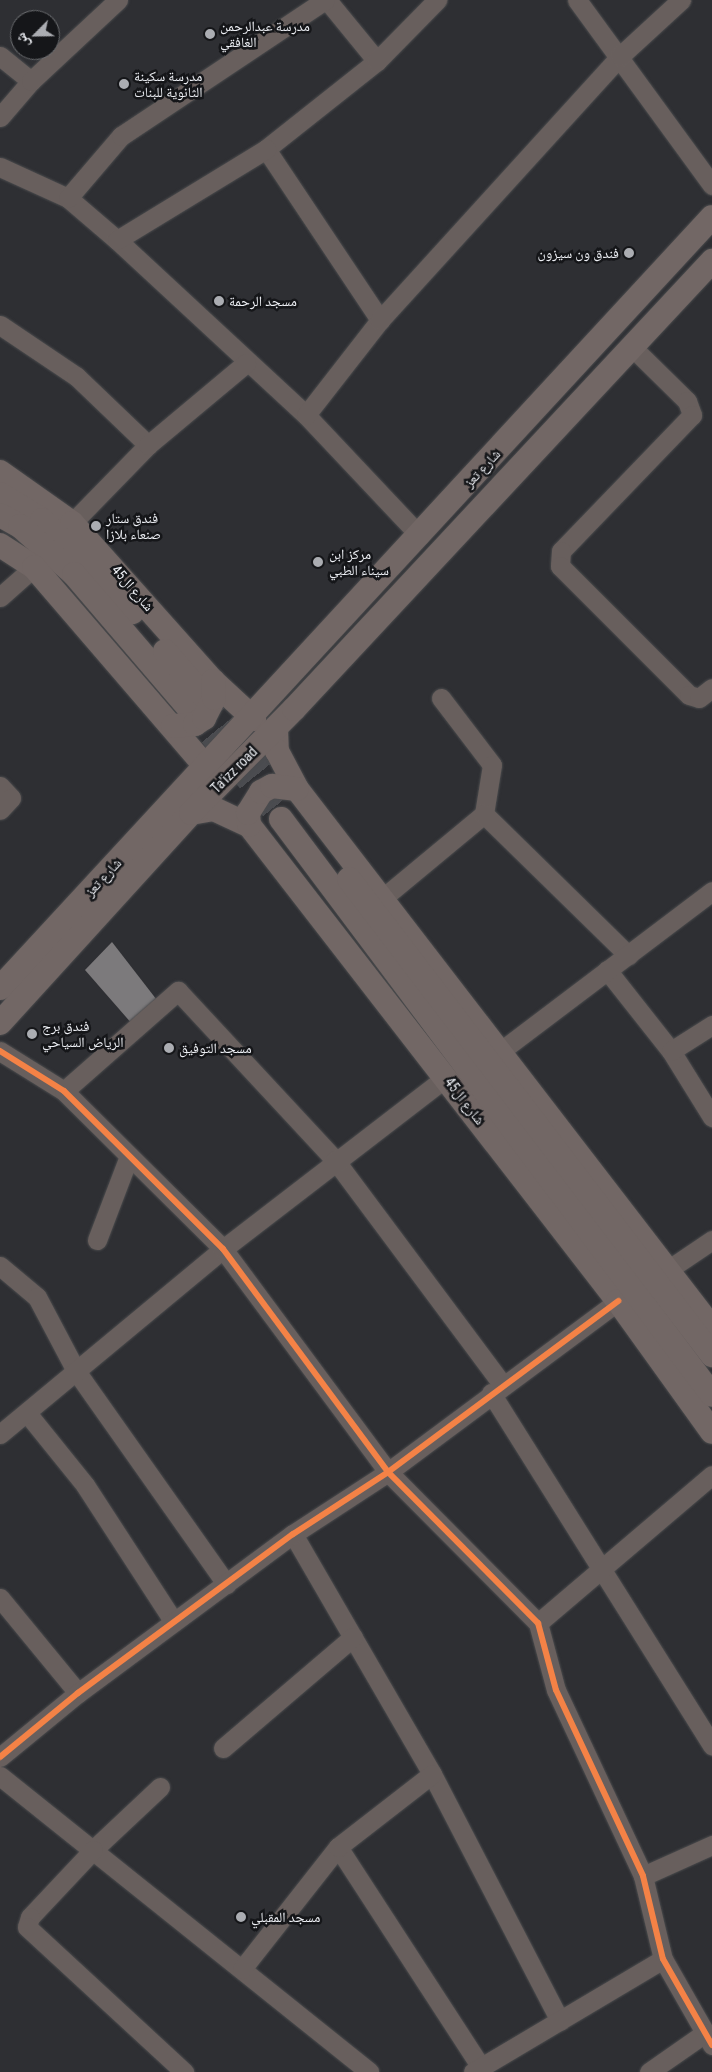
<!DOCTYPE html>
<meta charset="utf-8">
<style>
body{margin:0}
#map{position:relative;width:712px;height:2072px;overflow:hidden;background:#2e2f33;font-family:"Roboto Condensed","Noto Naskh Arabic",sans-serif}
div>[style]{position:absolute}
.building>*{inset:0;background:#7c7a7c}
.major-tunnel>*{height:24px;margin-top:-12px;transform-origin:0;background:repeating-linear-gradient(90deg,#4b4c50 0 24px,transparent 0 36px)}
.roads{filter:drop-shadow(0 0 1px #4a4b4d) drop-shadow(0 0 1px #4a4b4d)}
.minor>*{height:19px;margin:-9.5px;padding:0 9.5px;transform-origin:9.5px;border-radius:9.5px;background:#685f5d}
.major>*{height:24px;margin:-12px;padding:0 12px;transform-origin:12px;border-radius:12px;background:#726765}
.cycleway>*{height:6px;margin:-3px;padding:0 3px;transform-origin:3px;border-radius:3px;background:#f48246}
.dots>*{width:14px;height:14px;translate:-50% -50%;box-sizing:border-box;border:2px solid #151619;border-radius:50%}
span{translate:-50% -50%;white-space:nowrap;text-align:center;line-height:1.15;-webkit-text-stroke:5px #151619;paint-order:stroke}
.poi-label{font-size:14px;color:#eff1f6}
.left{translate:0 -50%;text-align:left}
.right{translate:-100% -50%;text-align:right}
.street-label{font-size:14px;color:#eff1f6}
.north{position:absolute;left:10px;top:10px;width:50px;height:50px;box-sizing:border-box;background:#151619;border:1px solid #6c6e71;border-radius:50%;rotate:247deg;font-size:14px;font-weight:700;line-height:20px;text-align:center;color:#eff1f6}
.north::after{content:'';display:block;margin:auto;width:18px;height:22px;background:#abadb2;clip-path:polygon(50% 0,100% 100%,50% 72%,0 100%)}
</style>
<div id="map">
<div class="building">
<div style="clip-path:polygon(112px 942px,160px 1004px,133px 1025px,85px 970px)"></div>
</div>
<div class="major-tunnel">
<div style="left:203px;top:695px;width:143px;rotate:51deg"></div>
<div style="left:188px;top:707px;width:146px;rotate:50.3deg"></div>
</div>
<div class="roads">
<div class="minor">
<div style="left:327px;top:0;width:79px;rotate:50.7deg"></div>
<div style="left:377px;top:61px;width:142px;rotate:141.6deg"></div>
<div style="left:266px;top:149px;width:206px;rotate:56.3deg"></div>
<div style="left:577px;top:0;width:229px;rotate:53.9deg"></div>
<div style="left:0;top:56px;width:40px;rotate:39deg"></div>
<div style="left:377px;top:61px;width:86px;rotate:-45.5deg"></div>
<div style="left:0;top:117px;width:48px;rotate:-49.3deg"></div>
<div style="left:31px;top:81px;width:119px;rotate:-43deg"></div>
<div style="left:0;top:167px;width:75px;rotate:24.5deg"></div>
<div style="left:68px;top:198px;width:65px;rotate:40.6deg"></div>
<div style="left:117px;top:240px;width:258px;rotate:42.8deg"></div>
<div style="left:306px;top:415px;width:166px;rotate:46.7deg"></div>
<div style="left:68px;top:198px;width:82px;rotate:-49.5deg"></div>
<div style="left:121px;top:136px;width:245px;rotate:-33.7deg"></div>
<div style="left:117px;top:240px;width:175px;rotate:-31.4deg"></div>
<div style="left:0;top:325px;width:92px;rotate:33.9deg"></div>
<div style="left:76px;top:376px;width:100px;rotate:43.8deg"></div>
<div style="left:632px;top:347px;width:77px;rotate:44.5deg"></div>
<div style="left:687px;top:401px;width:15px;rotate:70deg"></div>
<div style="left:692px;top:415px;width:189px;rotate:133.9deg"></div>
<div style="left:561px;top:551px;width:15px;rotate:94deg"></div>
<div style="left:560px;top:566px;width:182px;rotate:45deg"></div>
<div style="left:689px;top:695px;width:10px;rotate:17deg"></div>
<div style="left:699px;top:698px;width:16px;rotate:-38deg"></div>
<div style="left:306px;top:415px;width:120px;rotate:-52.1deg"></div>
<div style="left:380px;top:320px;width:357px;rotate:-47.7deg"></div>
<div style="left:620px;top:56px;width:83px;rotate:-42.6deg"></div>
<div style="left:72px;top:523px;width:109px;rotate:-45.7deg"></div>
<div style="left:148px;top:445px;width:128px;rotate:-39.9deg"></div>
<div style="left:0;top:597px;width:45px;rotate:-41.4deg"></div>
<div style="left:441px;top:698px;width:84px;rotate:52.7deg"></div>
<div style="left:492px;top:765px;width:50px;rotate:99.3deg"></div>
<div style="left:0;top:786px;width:16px;rotate:47deg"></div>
<div style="left:11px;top:798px;width:16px;rotate:133deg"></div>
<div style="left:384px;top:897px;width:130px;rotate:-39.7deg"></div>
<div style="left:484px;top:814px;width:202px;rotate:44.4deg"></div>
<div style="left:607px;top:970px;width:103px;rotate:51.7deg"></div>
<div style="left:671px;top:1051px;width:78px;rotate:58.2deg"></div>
<div style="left:502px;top:1050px;width:263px;rotate:-37.1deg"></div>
<div style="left:0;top:1051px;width:75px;rotate:32deg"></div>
<div style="left:64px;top:1091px;width:224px;rotate:44.8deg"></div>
<div style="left:223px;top:1249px;width:277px;rotate:53.5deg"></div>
<div style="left:388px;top:1472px;width:213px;rotate:45.2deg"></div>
<div style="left:538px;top:1623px;width:69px;rotate:75deg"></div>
<div style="left:556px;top:1690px;width:205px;rotate:64.9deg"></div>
<div style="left:643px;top:1876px;width:85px;rotate:76.5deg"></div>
<div style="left:663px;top:1959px;width:99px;rotate:60.3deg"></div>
<div style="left:671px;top:1051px;width:49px;rotate:-32.4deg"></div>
<div style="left:64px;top:1091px;width:152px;rotate:-41.3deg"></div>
<div style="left:178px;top:991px;width:231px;rotate:47.1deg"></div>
<div style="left:335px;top:1160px;width:281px;rotate:53.3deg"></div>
<div style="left:97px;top:1240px;width:90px;rotate:-69.1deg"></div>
<div style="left:0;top:1266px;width:48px;rotate:40deg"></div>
<div style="left:37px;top:1297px;width:84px;rotate:62.2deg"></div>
<div style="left:76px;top:1371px;width:261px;rotate:54.8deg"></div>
<div style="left:669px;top:1269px;width:52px;rotate:-34deg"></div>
<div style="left:491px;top:1393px;width:416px;rotate:57.9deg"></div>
<div style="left:27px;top:1413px;width:92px;rotate:51.1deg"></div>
<div style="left:85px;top:1485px;width:163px;rotate:57deg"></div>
<div style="left:0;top:1434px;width:290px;rotate:-39.7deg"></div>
<div style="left:223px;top:1249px;width:282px;rotate:-37.6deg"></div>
<div style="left:293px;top:1534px;width:277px;rotate:59.9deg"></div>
<div style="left:432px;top:1774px;width:278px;rotate:62.6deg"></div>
<div style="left:0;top:1598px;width:123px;rotate:50.6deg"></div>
<div style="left:538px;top:1623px;width:228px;rotate:-40.4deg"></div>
<div style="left:223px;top:1748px;width:171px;rotate:-40.5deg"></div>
<div style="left:0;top:1757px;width:101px;rotate:-39.4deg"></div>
<div style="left:78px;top:1693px;width:267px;rotate:-36.5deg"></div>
<div style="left:293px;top:1534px;width:113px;rotate:-33.1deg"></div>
<div style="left:388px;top:1472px;width:287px;rotate:-36.6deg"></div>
<div style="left:0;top:1776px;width:473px;rotate:38.7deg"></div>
<div style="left:160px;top:1787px;width:92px;rotate:136.8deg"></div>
<div style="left:93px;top:1850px;width:92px;rotate:133.2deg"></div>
<div style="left:30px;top:1917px;width:10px;rotate:107deg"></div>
<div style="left:27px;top:1927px;width:214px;rotate:42.7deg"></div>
<div style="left:338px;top:1847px;width:262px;rotate:57deg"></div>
<div style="left:643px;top:1876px;width:76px;rotate:-24.2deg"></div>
<div style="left:242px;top:1969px;width:155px;rotate:-51.8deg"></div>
<div style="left:338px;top:1847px;width:119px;rotate:-37.8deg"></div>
<div style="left:473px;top:2072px;width:221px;rotate:-30.7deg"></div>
<div style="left:649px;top:2072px;width:68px;rotate:-34.9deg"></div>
</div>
<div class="major">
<div style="left:0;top:472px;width:88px;rotate:35.3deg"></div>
<div style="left:72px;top:523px;width:212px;rotate:48.3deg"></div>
<div style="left:213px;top:681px;width:56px;rotate:42.8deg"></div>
<div style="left:0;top:494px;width:49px;rotate:31.8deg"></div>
<div style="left:42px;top:520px;width:129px;rotate:45.6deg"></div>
<div style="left:0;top:515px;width:23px;rotate:29deg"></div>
<div style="left:20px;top:526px;width:72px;rotate:41.6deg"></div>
<div style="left:74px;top:574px;width:175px;rotate:49.4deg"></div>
<div style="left:0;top:545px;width:40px;rotate:32.9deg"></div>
<div style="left:34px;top:567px;width:264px;rotate:49.3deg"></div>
<div style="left:165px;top:651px;width:58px;rotate:49.2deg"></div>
<div style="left:173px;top:726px;width:22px;rotate:-5deg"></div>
<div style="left:195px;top:724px;width:11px;rotate:-34deg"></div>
<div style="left:204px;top:718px;width:22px;rotate:-63deg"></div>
<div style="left:214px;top:698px;width:17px;rotate:-93deg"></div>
<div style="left:276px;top:728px;width:23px;rotate:88deg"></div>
<div style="left:277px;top:751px;width:43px;rotate:62.2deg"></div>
<div style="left:297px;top:789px;width:680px;rotate:52.41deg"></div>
<div style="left:191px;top:813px;width:23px;rotate:-10deg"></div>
<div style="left:214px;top:809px;width:38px;rotate:25deg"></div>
<div style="left:249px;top:825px;width:602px;rotate:52.22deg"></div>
<div style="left:618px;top:1301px;width:161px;rotate:54.3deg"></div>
<div style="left:281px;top:819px;width:719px;rotate:53.19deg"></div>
<div style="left:249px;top:825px;width:12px;rotate:-95deg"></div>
<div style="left:248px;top:813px;width:25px;rotate:-58deg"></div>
<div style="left:261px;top:792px;width:13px;rotate:-29deg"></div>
<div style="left:272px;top:786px;width:25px;rotate:7deg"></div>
<div style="left:349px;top:879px;width:599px;rotate:52.67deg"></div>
<div style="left:0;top:988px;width:1049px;rotate:-47.28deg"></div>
<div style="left:0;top:1023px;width:284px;rotate:-47.7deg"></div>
<div style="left:191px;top:813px;width:146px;rotate:-45.3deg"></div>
<div style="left:294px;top:709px;width:613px;rotate:-46.98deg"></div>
</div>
</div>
<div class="cycleway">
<div style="left:0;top:1051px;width:75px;rotate:32deg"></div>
<div style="left:64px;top:1091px;width:224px;rotate:44.8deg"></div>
<div style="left:223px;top:1249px;width:277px;rotate:53.5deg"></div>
<div style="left:388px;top:1472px;width:213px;rotate:45.2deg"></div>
<div style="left:538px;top:1623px;width:69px;rotate:75deg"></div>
<div style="left:556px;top:1690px;width:205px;rotate:64.9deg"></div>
<div style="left:643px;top:1876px;width:85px;rotate:76.5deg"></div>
<div style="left:663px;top:1959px;width:99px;rotate:60.3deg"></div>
<div style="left:0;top:1757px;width:101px;rotate:-39.4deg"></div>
<div style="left:78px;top:1693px;width:267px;rotate:-36.5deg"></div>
<div style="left:293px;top:1534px;width:113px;rotate:-33.1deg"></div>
<div style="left:388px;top:1472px;width:287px;rotate:-36.6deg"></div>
</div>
<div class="dots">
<div style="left:210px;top:34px;background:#abadb2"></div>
<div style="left:124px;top:84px;background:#abadb2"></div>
<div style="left:629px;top:253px;background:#abadb2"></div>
<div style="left:219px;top:301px;background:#abadb2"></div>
<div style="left:96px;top:526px;background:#abadb2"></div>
<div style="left:318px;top:562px;background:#abadb2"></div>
<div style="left:32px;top:1034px;background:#abadb2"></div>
<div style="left:169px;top:1048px;background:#abadb2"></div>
<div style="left:241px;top:1917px;background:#abadb2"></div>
</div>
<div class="poi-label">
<span class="left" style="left:220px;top:34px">مدرسة عبدالرحمن<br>الغافقي</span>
<span class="left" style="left:134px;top:84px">مدرسة سكينة<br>الثانوية للبنات</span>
<span class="right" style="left:619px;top:253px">فندق ون سيزون</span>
<span class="left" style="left:229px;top:301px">مسجد الرحمة</span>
<span class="left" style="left:106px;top:526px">فندق ستار<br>صنعاء بلازا</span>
<span class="left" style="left:329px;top:562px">مركز ابن<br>سيناء الطبي</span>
<span class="left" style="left:42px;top:1034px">فندق برج<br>الرياض السياحي</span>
<span class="left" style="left:179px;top:1048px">مسجد التوفيق</span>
<span class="left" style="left:251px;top:1917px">مسجد المقبلي</span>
</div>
<div class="street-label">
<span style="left:482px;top:468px;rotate:-47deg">شارع تعز</span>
<span style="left:133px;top:588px;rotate:49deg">شارع ال45</span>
<span style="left:234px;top:770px;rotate:-45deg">Ta'izz road</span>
<span style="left:103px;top:877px;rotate:-47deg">شارع تعز</span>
<span style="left:465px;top:1101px;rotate:52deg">شارع ال45</span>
</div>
<div class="north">ش</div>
</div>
